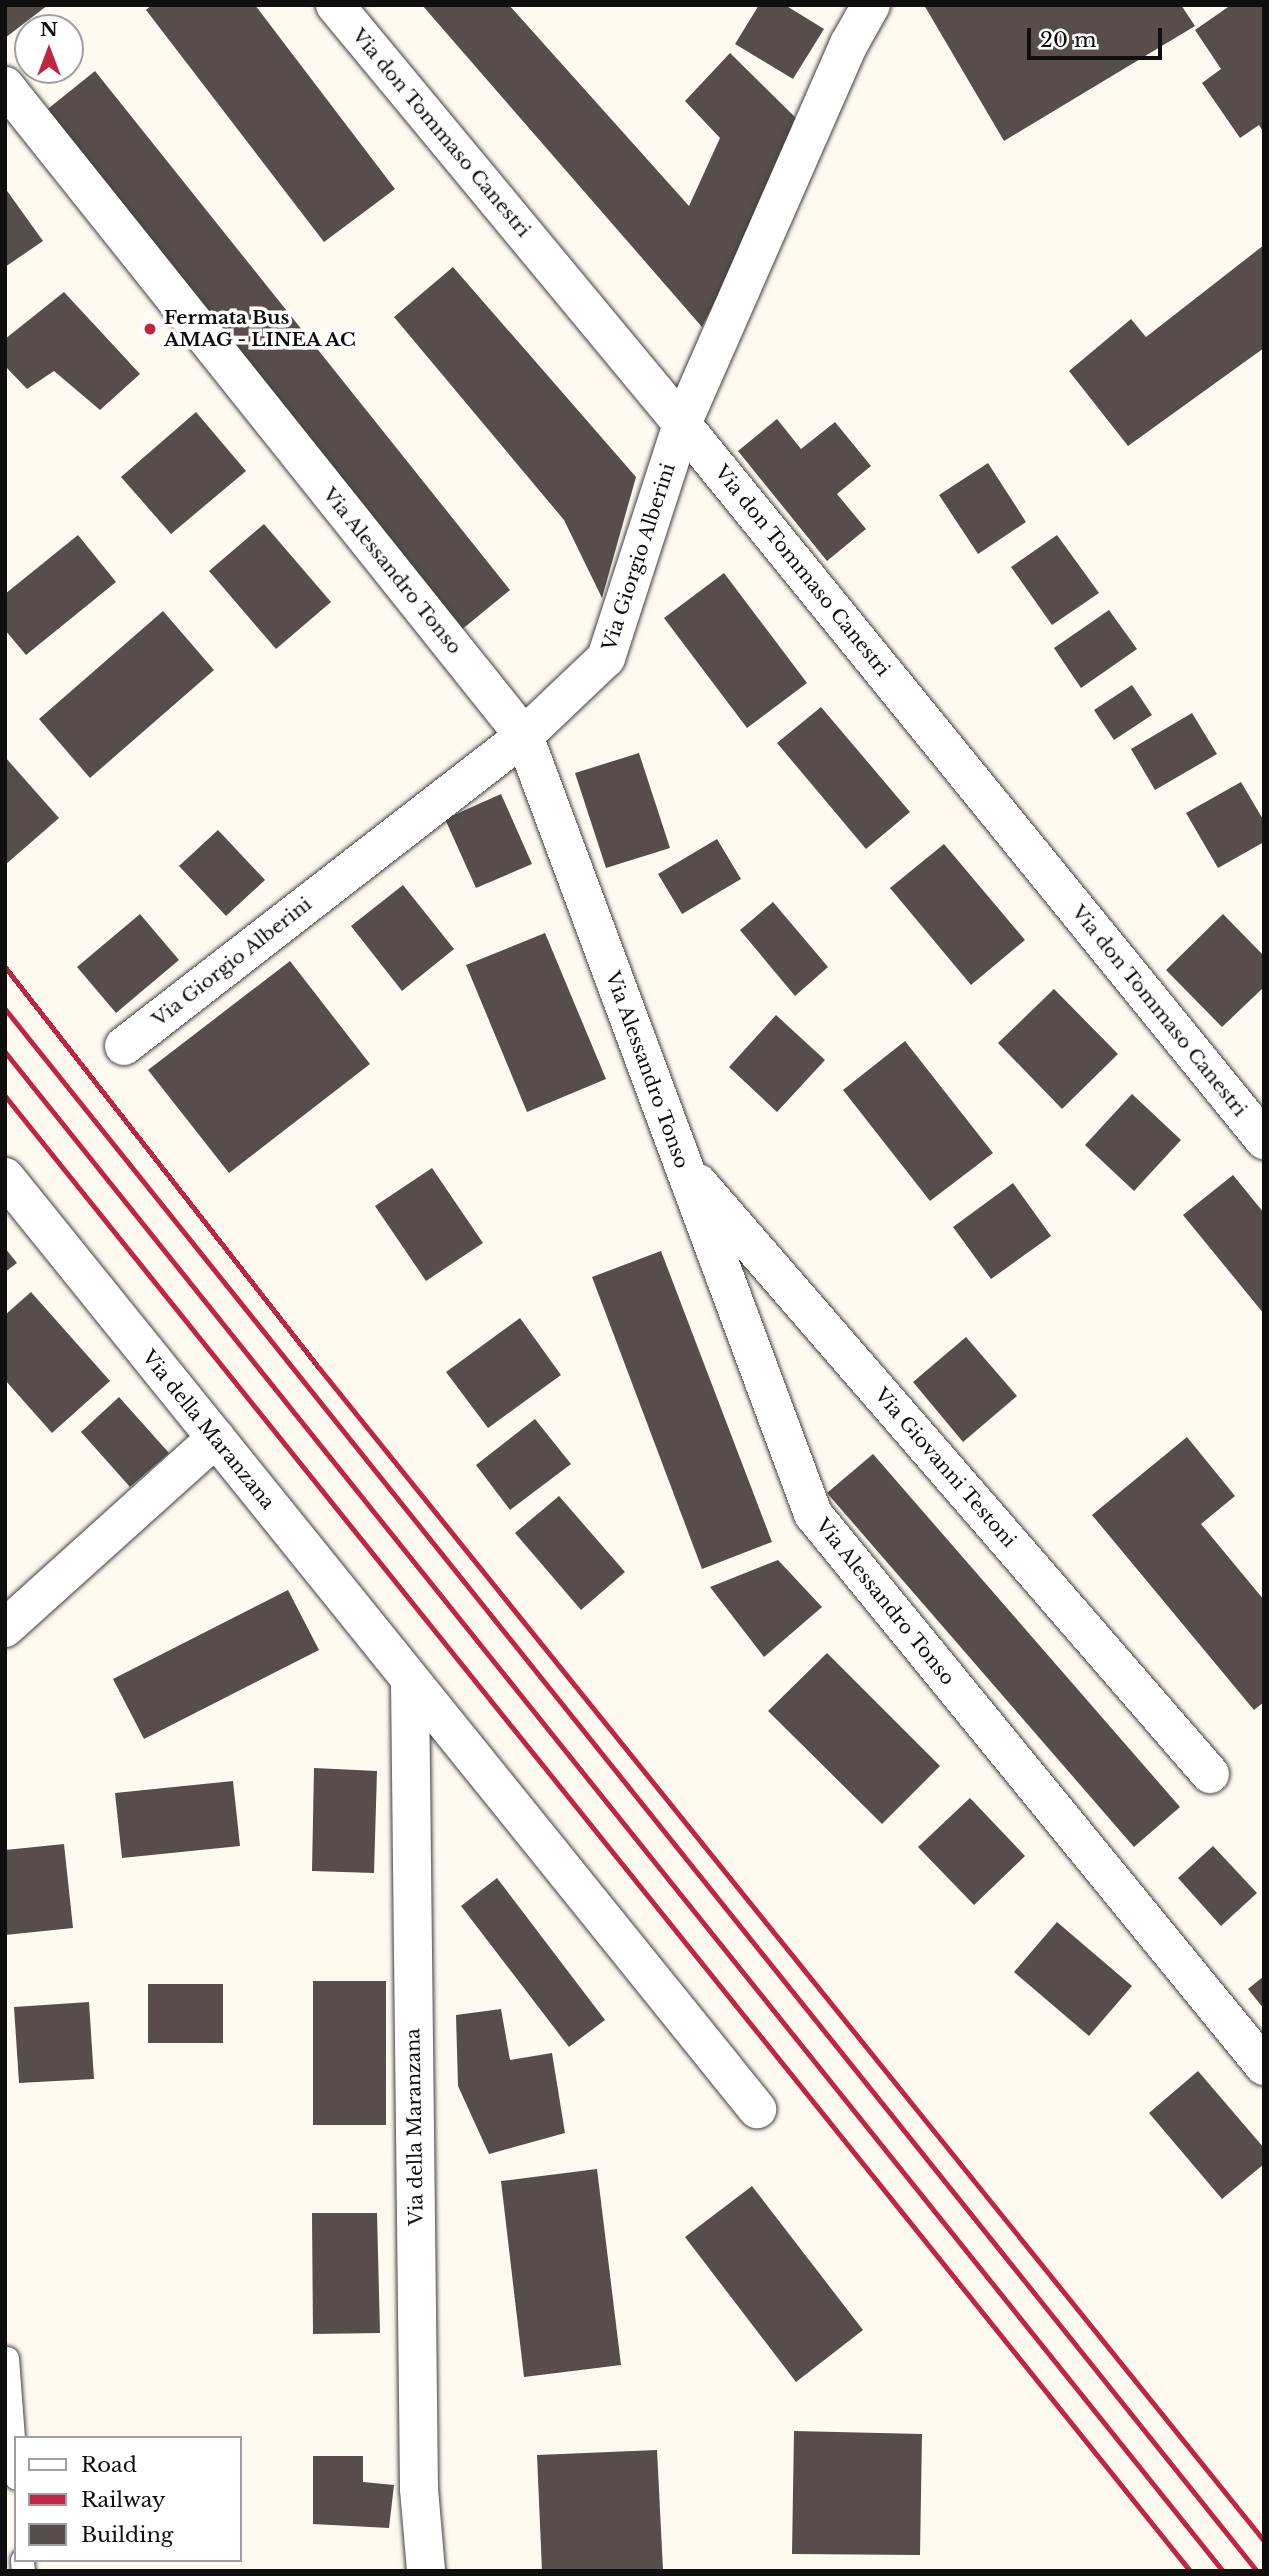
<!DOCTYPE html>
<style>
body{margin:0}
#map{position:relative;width:1269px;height:2576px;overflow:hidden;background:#fffaf0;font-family:"Libre Baskerville",serif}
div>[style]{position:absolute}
.building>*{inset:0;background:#574e4b}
.roads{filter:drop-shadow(0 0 2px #414141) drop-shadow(0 0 2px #414141)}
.lane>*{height:23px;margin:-11.5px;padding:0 11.5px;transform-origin:11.5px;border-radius:11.5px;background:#fff}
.street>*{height:38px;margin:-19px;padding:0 19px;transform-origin:19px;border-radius:19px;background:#fff}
.rail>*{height:5px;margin:-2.5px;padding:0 2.5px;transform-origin:2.5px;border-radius:2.5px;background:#bf2643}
.dots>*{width:19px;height:19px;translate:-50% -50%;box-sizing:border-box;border:4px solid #fff;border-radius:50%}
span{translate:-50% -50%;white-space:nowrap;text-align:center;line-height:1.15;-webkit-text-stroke:7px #fff;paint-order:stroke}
.street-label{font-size:19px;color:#0e0e0e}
.poi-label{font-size:19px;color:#0e0e0e;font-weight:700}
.left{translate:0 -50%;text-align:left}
.frame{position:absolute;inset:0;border:7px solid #0e0e0e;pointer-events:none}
.legend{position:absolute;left:14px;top:2436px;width:228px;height:126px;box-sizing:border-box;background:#fff;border:2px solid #9f9f9f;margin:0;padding:9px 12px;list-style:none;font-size:21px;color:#0e0e0e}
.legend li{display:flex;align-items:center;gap:14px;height:35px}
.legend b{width:35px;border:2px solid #9f9f9f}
.north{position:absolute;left:14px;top:14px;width:70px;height:70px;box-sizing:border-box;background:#fff;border:2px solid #9f9f9f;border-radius:50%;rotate:0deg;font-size:19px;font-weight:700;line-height:28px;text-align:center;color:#0e0e0e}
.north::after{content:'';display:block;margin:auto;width:24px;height:32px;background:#bf2643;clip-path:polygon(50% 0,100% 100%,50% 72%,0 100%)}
.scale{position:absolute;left:1027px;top:28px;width:135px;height:32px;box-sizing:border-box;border:4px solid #0e0e0e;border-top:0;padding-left:9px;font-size:21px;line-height:24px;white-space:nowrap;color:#0e0e0e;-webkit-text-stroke:5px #fff;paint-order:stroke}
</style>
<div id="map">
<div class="building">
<div style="clip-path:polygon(5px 5px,48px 5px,5px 38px)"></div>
<div style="clip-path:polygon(152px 5px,255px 5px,395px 189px,324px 242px,146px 10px)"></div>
<div style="clip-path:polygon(422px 5px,509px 5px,689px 206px,720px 138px,685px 101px,730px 53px,804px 126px,702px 327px)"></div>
<div style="clip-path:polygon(759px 5px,785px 5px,824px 29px,793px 79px,735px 44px)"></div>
<div style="clip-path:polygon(924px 5px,1181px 5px,1195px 26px,1004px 141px)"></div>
<div style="clip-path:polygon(1231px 5px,1264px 5px,1264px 133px,1259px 125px,1240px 138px,1202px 83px,1221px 69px,1195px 30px)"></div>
<div style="clip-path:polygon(95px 71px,510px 590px,460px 631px,44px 112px)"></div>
<div style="clip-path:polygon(5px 188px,43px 241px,5px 267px)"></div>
<div style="clip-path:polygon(1264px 245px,1264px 348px,1128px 446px,1069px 371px,1131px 319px,1146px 337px)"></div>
<div style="clip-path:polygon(453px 267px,636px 477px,602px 598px,564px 520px,394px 317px)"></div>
<div style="clip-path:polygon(64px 292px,140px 374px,100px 410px,54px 371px,27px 389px,5px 366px,5px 339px)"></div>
<div style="clip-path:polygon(196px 412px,246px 471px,171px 534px,121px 477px)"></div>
<div style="clip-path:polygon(777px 419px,801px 449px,835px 422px,871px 466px,837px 494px,866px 529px,827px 561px,738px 451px)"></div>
<div style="clip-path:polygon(988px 463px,1026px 522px,978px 554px,939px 495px)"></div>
<div style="clip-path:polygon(264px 524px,331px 602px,276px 649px,209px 571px)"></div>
<div style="clip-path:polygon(78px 535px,116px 582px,26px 655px,5px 630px,5px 594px)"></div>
<div style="clip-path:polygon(1057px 535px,1099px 593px,1052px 625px,1011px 567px)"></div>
<div style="clip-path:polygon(724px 573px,807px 683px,747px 728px,664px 618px)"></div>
<div style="clip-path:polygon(1109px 610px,1137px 649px,1081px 688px,1054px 648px)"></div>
<div style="clip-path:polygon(163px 611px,214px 670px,90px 778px,39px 719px)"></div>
<div style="clip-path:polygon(1132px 685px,1152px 715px,1114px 740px,1094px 710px)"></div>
<div style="clip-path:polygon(821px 707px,910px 812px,866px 849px,777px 743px)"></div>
<div style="clip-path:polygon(1192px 713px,1217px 754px,1155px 790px,1131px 749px)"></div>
<div style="clip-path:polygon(639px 753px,670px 848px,606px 868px,575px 773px)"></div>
<div style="clip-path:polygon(5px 757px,59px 818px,5px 865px)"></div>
<div style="clip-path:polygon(1241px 782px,1264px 821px,1264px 842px,1218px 868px,1186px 813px)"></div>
<div style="clip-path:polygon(501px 794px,532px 864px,476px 888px,445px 819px)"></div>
<div style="clip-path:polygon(218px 830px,265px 880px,226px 916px,179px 866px)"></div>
<div style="clip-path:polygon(717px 839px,741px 879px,682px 914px,658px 874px)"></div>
<div style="clip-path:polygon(944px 844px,1025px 940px,971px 985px,890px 888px)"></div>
<div style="clip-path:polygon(403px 885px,454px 949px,402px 991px,351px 926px)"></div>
<div style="clip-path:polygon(773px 902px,828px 967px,795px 996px,740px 930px)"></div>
<div style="clip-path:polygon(140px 914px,179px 960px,116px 1013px,77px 967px)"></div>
<div style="clip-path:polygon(1223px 914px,1264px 956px,1264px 987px,1222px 1027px,1166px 970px)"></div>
<div style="clip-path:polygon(545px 933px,606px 1079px,527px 1112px,466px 965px)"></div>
<div style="clip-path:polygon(290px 961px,370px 1064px,229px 1173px,148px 1070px)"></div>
<div style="clip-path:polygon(1054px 989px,1118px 1054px,1062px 1109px,998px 1043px)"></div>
<div style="clip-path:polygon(776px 1015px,825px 1060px,777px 1112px,729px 1067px)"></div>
<div style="clip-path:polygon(905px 1041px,993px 1153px,930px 1201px,843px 1090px)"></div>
<div style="clip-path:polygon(1132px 1094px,1181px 1140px,1134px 1191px,1085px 1145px)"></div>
<div style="clip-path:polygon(432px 1168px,483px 1243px,426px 1281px,375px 1206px)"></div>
<div style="clip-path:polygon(1233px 1175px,1264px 1213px,1264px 1314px,1183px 1215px)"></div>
<div style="clip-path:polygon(1013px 1183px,1051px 1236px,991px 1279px,953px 1227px)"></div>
<div style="clip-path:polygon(5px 1248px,17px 1263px,5px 1272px)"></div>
<div style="clip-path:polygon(661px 1251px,772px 1542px,702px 1569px,592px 1277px)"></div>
<div style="clip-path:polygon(31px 1292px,110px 1381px,52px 1433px,5px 1380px,5px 1315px)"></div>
<div style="clip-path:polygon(520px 1318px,561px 1375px,488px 1428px,446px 1372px)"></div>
<div style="clip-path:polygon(966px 1337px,1017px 1396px,963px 1442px,913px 1382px)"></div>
<div style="clip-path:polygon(119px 1397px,169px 1453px,130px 1487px,81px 1432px)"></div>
<div style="clip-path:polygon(535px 1419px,571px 1464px,510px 1510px,476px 1465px)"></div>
<div style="clip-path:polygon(1187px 1437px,1235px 1496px,1201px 1524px,1264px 1600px,1264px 1702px,1254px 1710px,1092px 1515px)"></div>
<div style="clip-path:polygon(873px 1454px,1180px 1807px,1134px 1847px,827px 1493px)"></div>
<div style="clip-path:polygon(559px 1496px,625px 1572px,581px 1610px,515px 1533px)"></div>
<div style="clip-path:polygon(778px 1560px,822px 1607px,764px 1657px,710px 1587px)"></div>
<div style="clip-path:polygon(288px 1590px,319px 1650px,144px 1739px,113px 1679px)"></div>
<div style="clip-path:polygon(827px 1653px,940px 1766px,882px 1824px,768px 1711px)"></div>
<div style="clip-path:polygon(314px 1768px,377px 1771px,374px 1873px,312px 1871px)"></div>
<div style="clip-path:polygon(233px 1781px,240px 1846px,122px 1858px,115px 1793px)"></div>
<div style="clip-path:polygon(970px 1798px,1025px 1856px,974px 1905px,918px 1847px)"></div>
<div style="clip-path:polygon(64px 1844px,73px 1928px,5px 1935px,5px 1850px)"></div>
<div style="clip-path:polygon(1213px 1846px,1257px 1893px,1221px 1926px,1178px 1878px)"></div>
<div style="clip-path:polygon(497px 1878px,605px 2020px,569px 2047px,461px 1906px)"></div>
<div style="clip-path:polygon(1057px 1922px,1132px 1986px,1089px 2036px,1014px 1972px)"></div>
<div style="clip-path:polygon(1264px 1976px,1264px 2009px,1248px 1989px)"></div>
<div style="clip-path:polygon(313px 1981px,386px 1981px,386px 2125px,313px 2125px)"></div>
<div style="clip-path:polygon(148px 1984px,223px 1984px,223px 2043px,148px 2043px)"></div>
<div style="clip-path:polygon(89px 2002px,94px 2079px,19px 2083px,14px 2007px)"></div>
<div style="clip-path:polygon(501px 2009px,510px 2060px,552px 2053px,565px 2133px,489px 2154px,458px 2086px,456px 2015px)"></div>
<div style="clip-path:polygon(1198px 2071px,1264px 2148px,1264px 2164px,1222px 2199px,1149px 2113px)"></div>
<div style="clip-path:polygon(597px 2169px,621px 2365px,524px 2377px,501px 2181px)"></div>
<div style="clip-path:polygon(752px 2186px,863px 2330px,796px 2382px,685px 2237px)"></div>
<div style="clip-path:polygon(312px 2213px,377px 2213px,380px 2333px,313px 2334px)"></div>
<div style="clip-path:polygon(794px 2431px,922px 2434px,920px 2555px,792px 2554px)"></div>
<div style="clip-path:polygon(657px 2450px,663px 2570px,542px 2571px,537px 2455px)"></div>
<div style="clip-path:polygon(313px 2456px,363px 2456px,363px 2482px,394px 2485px,389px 2528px,313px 2524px)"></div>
</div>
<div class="roads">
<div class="lane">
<div style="left:7px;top:2358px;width:120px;rotate:85.7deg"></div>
<div style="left:22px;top:2560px;width:11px;rotate:85deg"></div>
</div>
<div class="street">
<div style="left:335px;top:5px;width:544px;rotate:50.37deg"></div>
<div style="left:682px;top:424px;width:923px;rotate:50.89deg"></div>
<div style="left:5px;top:86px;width:832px;rotate:51.39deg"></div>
<div style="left:524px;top:736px;width:830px;rotate:69.62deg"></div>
<div style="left:813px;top:1514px;width:713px;rotate:50.75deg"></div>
<div style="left:124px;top:1046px;width:506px;rotate:-37.78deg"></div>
<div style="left:524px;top:736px;width:113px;rotate:-43.6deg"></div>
<div style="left:606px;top:658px;width:246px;rotate:-72deg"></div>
<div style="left:682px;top:424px;width:415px;rotate:-66.3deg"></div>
<div style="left:849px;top:44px;width:45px;rotate:-60.6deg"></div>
<div style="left:5px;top:1177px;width:1198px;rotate:51.1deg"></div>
<div style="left:698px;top:1183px;width:782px;rotate:49.1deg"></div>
<div style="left:5px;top:1628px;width:284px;rotate:-42deg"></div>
<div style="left:410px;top:1683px;width:806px;rotate:89.36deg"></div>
<div style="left:419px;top:2489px;width:82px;rotate:85.1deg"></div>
</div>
</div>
<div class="rail">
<div style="left:5px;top:967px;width:509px;rotate:51.94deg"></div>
<div style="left:319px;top:1368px;width:1506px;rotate:51.14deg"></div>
<div style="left:5px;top:1009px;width:2002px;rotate:51.29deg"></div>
<div style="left:5px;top:1052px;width:1947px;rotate:51.28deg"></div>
<div style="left:5px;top:1096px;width:1892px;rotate:51.22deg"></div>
</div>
<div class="dots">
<div style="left:150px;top:329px;background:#bf2643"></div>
</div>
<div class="street-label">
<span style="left:441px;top:133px;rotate:50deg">Via don Tommaso Canestri</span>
<span style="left:639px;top:557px;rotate:-72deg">Via Giorgio Alberini</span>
<span style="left:392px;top:571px;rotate:51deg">Via Alessandro Tonso</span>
<span style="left:802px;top:571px;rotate:51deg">Via don Tommaso Canestri</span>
<span style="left:232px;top:962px;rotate:-38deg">Via Giorgio Alberini</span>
<span style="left:1159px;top:1011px;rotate:51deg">Via don Tommaso Canestri</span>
<span style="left:647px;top:1070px;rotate:70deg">Via Alessandro Tonso</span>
<span style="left:208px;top:1430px;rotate:51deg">Via della Maranzana</span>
<span style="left:945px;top:1468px;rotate:49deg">Via Giovanni Testoni</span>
<span style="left:885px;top:1602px;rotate:51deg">Via Alessandro Tonso</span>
<span style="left:415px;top:2127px;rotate:-91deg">Via della Maranzana</span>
</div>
<div class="poi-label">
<span class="left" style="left:164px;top:329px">Fermata Bus<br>AMAG - LINEA AC</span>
</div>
<div class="frame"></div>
<ul class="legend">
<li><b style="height:9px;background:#fff"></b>Road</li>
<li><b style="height:9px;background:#bf2643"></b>Railway</li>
<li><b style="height:19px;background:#574e4b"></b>Building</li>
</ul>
<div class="north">N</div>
<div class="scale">20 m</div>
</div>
